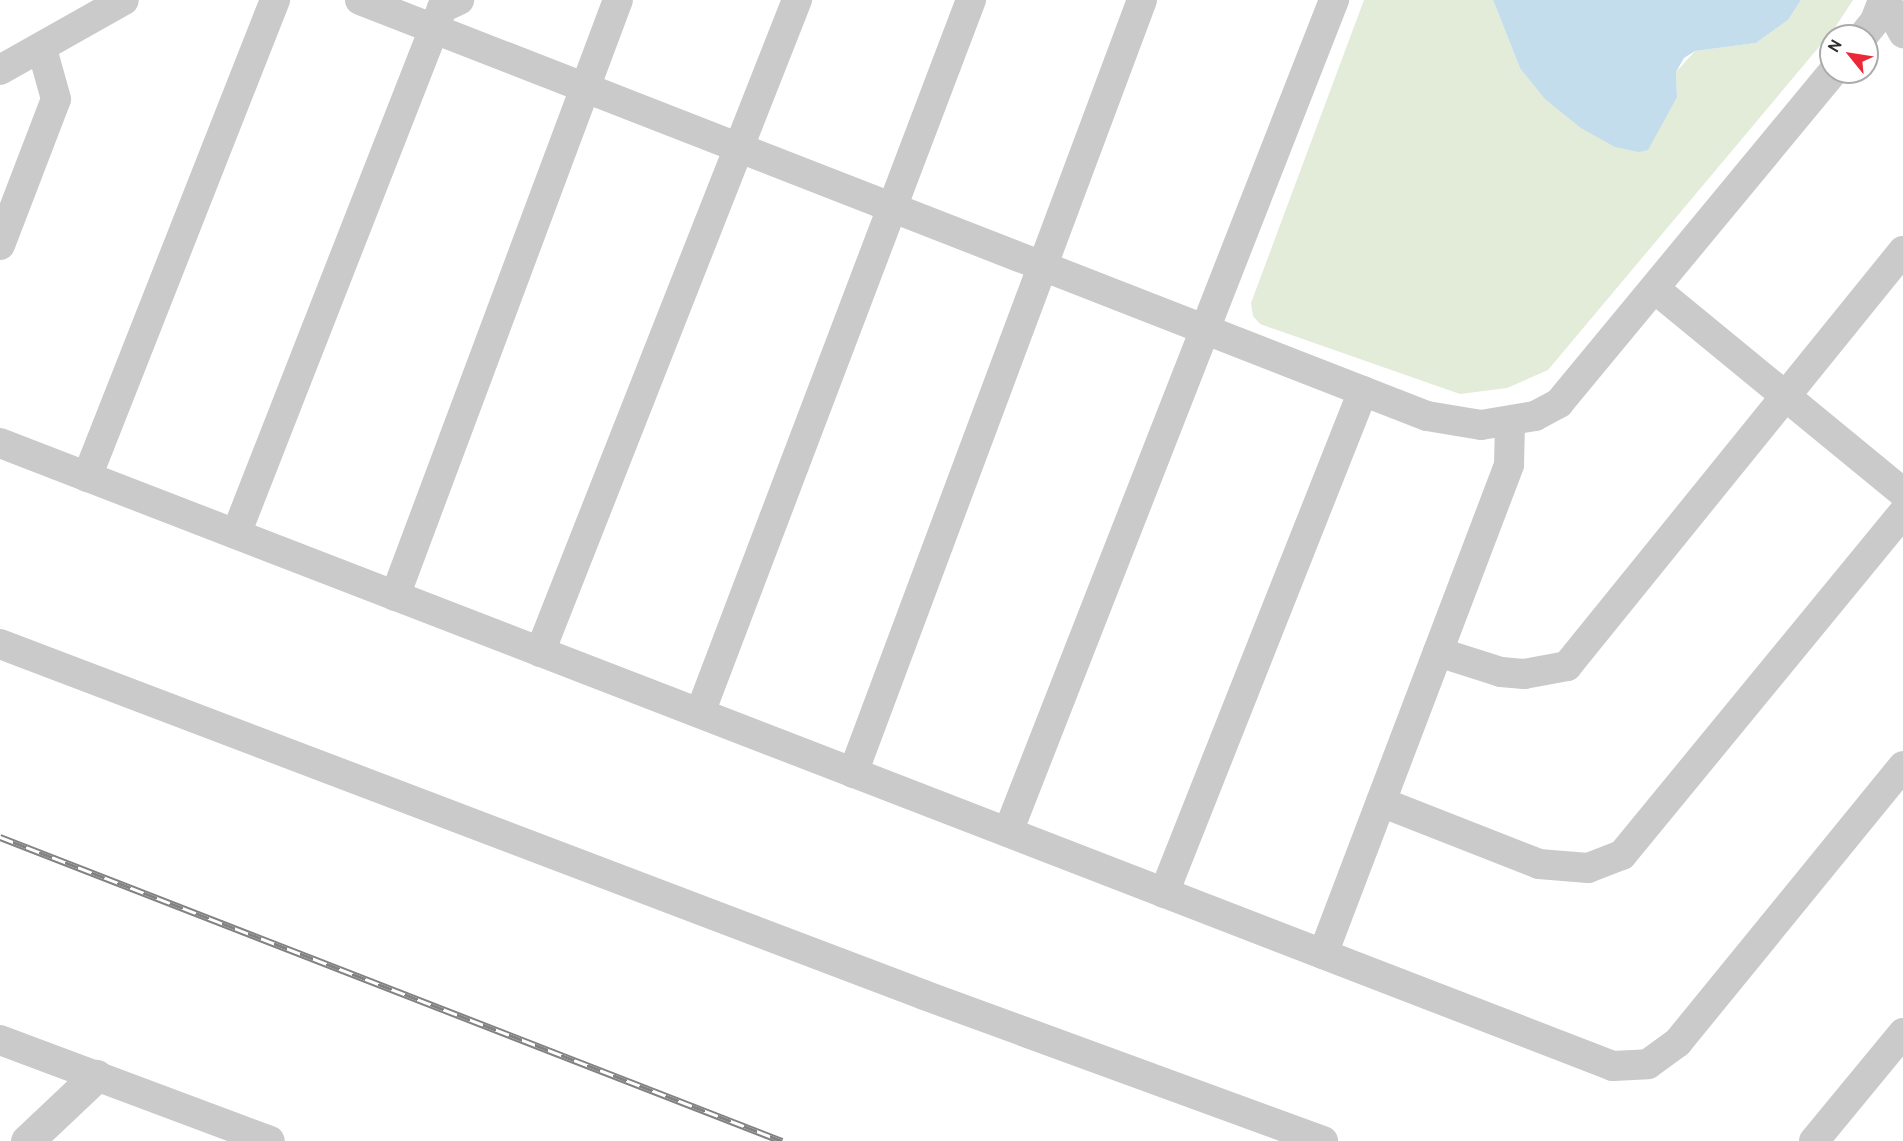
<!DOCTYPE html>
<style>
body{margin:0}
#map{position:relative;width:1903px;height:1141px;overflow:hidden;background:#fff;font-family:Cabin,sans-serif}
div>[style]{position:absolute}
.green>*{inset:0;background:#e3ebd9}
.water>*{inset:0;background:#c4ddec}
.minor>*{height:30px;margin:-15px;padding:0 15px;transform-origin:15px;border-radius:15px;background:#cacaca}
.tertiary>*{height:33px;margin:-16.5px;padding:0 16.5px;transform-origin:16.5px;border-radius:16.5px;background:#cacaca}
.rail>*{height:7px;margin-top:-3.5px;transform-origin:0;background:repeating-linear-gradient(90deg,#fff 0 14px,#828282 0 28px);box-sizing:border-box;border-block:2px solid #828282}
span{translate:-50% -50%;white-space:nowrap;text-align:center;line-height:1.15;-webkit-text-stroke:6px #fff;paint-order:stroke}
.north{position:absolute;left:1819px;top:24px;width:60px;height:60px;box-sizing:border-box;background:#fff;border:2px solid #ababab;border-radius:50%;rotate:300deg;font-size:16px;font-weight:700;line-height:24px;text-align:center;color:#2d2d2d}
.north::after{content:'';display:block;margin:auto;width:21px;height:27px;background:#ec2736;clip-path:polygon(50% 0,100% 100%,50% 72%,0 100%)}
</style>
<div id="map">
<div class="green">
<div style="clip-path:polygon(1364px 0,1493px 0,1520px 68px,1677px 97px,1676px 72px,1695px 51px,1756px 43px,1788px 20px,1801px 0,1853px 0,1834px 29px,1548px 370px,1507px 388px,1460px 394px,1260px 324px,1253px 316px,1251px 303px)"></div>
</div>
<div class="water">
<div style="clip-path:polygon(1493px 0,1801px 0,1788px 20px,1756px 43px,1695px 51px,1684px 58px,1676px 72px,1677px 97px,1648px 150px,1639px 152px,1615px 147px,1581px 128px,1545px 99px,1520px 68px)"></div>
</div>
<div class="minor">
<div style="left:360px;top:0;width:1145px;rotate:21.3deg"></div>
<div style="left:1427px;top:416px;width:55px;rotate:9.5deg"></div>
<div style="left:1481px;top:425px;width:55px;rotate:-9.5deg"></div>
<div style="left:1535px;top:416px;width:27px;rotate:-28deg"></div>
<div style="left:1559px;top:403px;width:430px;rotate:-50.4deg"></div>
<div style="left:1885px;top:0;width:38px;rotate:61deg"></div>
<div style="left:1863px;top:36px;width:19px;rotate:-51deg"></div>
<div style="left:1875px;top:21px;width:22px;rotate:-69deg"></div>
<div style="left:0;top:70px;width:142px;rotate:-29.4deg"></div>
<div style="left:0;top:245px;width:156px;rotate:-69deg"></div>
<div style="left:56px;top:99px;width:52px;rotate:-105.6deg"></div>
<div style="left:1655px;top:289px;width:321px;rotate:39.4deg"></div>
<div style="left:0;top:443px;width:1729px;rotate:21.12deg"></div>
<div style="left:1613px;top:1066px;width:35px;rotate:-3deg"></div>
<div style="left:1648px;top:1064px;width:37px;rotate:-36deg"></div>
<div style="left:1678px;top:1042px;width:356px;rotate:-50.8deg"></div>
<div style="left:87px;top:477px;width:513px;rotate:-68.49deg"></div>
<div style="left:236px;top:534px;width:565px;rotate:-68.61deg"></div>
<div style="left:442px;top:8px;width:19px;rotate:-25deg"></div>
<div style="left:395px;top:596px;width:636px;rotate:-69.49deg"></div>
<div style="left:0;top:644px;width:988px;rotate:20.8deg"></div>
<div style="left:924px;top:995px;width:425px;rotate:20.1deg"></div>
<div style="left:540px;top:652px;width:701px;rotate:-68.49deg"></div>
<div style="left:1438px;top:652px;width:66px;rotate:17.6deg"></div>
<div style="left:1501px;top:672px;width:23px;rotate:5deg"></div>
<div style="left:1524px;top:674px;width:44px;rotate:-10.5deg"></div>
<div style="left:1567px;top:666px;width:534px;rotate:-51.01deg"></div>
<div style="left:700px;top:713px;width:763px;rotate:-69.19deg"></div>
<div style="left:853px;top:773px;width:825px;rotate:-69.5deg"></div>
<div style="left:1381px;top:802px;width:170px;rotate:21.4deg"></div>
<div style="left:1539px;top:864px;width:49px;rotate:4.7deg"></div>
<div style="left:1588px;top:868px;width:36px;rotate:-21deg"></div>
<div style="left:1622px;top:855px;width:443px;rotate:-50.6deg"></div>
<div style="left:1008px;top:832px;width:894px;rotate:-68.6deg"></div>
<div style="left:1164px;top:893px;width:540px;rotate:-68.38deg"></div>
<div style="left:1323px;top:954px;width:523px;rotate:-69.17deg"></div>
<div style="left:1509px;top:465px;width:42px;rotate:-88.6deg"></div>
<div style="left:0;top:1040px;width:288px;rotate:20.5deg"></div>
<div style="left:1814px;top:1141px;width:140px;rotate:-50.5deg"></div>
</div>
<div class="tertiary">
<div style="left:27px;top:1141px;width:95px;rotate:-43.3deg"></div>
</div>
<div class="rail">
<div style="left:0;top:837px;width:839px;rotate:21.24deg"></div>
</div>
<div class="north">N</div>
</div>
